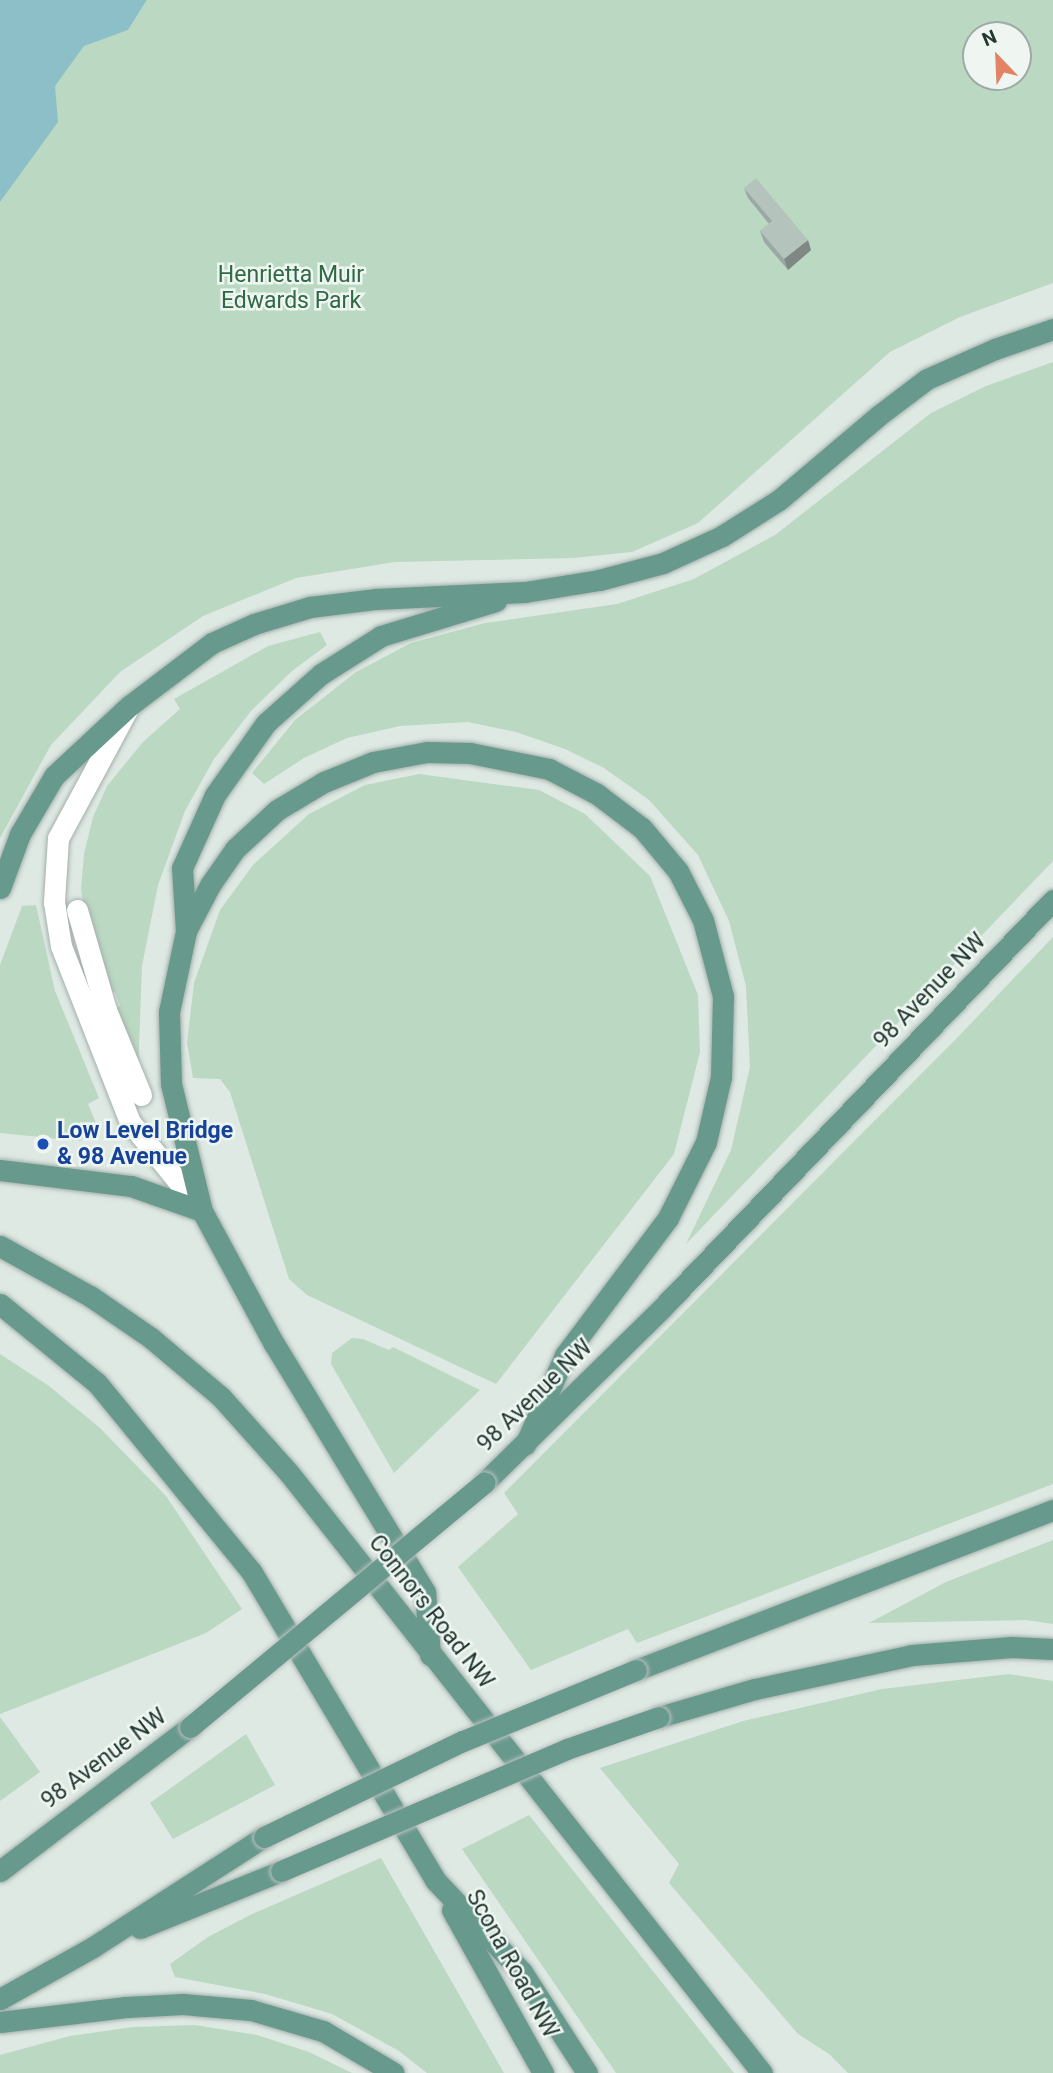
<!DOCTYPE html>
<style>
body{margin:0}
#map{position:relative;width:1053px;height:2073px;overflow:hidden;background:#dfe9e4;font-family:Roboto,sans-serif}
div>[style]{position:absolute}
.green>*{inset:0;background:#bad8c2}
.water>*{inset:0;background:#8cbfc8}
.roads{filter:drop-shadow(0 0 2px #a3b0ab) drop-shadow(0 0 2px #a3b0ab)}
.minor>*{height:21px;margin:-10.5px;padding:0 10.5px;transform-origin:10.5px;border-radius:10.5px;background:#fff}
.major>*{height:21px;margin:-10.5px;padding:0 10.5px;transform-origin:10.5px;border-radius:10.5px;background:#68998d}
.bridges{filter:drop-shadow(0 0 2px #bdc3c1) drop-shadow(0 0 2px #bdc3c1)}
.major-bridge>*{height:21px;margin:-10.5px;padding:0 10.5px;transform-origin:10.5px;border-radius:10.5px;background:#68998d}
.wall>*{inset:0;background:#9ca8a3}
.shaded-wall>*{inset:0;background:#7f8884}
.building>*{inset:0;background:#b5c3bd}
.dots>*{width:19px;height:19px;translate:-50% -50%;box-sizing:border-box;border:4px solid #eff6f2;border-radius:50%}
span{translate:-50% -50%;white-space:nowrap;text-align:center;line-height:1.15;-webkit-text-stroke:5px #eff6f2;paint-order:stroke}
.park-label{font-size:23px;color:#316947}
.street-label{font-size:23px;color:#223731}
.transit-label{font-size:23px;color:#164399;font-weight:700}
.left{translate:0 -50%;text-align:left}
.north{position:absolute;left:962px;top:21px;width:70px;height:70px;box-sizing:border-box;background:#eff6f2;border:2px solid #9daaa5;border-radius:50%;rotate:337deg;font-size:19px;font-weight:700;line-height:28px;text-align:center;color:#223731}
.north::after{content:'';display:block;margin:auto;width:24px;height:32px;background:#e28363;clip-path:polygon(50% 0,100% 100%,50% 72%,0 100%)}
</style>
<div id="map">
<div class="green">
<div style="clip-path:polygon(evenodd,147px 0,1053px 0,1053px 283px,960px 317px,890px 352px,698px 523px,632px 552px,573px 558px,395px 562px,296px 578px,203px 616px,120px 672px,51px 745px,0 838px,0 202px,57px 122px,54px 86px,84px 45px,128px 30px,147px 0,976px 35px,1018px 35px,1018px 77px,976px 77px,976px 35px)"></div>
<div style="clip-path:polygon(1053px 362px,1053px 861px,686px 1244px,731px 1150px,750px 1067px,746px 986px,729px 921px,698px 855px,649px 800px,604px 768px,565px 749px,516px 732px,468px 722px,400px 726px,347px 738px,304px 758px,264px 784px,252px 773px,295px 720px,356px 672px,411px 643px,485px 623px,617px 604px,694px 579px,775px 535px,931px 413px,986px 386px)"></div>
<div style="clip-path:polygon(320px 632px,327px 645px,292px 671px,251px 711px,214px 759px,185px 811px,158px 885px,142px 966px,138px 1073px,112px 1009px,120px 1006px,115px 992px,107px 994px,89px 936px,81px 889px,84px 854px,93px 817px,107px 786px,143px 742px,180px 709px,174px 699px,268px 646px)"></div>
<div style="clip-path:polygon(419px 774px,539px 790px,585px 814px,650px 876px,698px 995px,700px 1052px,674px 1154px,496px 1384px,307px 1295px,289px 1279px,230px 1092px,220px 1079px,193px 1078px,187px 1043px,194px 983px,220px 910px,253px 865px,309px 814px,365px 785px)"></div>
<div style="clip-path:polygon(36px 905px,55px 991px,99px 1098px,88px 1104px,96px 1123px,80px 1141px,0 1133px,0 965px,22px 906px)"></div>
<div style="clip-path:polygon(1053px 937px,1053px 1484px,637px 1643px,628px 1629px,531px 1670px,458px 1567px,518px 1514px,504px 1493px,959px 1036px)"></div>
<div style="clip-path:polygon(352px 1338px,363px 1339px,389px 1350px,393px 1347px,480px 1390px,394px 1473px,331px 1364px,332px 1353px)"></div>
<div style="clip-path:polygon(0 1354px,49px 1386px,100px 1428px,166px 1496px,242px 1609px,206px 1633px,0 1714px)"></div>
<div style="clip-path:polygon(1053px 1540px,1053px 1624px,1026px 1620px,869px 1623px,946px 1582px)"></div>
<div style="clip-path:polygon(1009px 1674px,1053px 1681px,1053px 2073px,848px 2073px,829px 2054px,798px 2034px,669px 1883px,679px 1864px,600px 1768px,743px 1721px,882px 1689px)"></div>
<div style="clip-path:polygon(0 1717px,40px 1772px,0 1801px)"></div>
<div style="clip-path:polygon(246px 1734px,275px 1785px,173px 1839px,150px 1803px)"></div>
<div style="clip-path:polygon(529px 1815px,726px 2063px,734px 2073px,616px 2073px,462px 1849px)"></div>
<div style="clip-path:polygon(381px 1858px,504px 2073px,427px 2073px,399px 2051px,332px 2014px,265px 1994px,175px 1977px,170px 1964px,208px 1937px,252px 1914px)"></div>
<div style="clip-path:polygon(195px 2025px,257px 2035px,309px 2052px,352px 2073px,0 2073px,0 2055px,70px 2036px,133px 2027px)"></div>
</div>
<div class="water">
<div style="clip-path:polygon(0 0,147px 0,128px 30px,84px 46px,55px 86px,58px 122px,0 202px)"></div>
</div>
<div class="roads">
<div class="minor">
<div style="left:127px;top:710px;width:145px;rotate:118.3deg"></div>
<div style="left:58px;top:838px;width:64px;rotate:93.6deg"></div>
<div style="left:54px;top:902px;width:45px;rotate:81deg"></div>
<div style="left:61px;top:946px;width:189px;rotate:68.6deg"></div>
<div style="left:130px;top:1122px;width:114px;rotate:51deg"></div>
<div style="left:77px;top:910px;width:104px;rotate:73.8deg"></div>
<div style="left:106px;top:1010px;width:92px;rotate:67.6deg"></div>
</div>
<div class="major">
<div style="left:0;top:888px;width:58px;rotate:-69.7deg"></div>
<div style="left:20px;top:834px;width:67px;rotate:-59.6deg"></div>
<div style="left:54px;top:776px;width:103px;rotate:-43deg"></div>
<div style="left:129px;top:706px;width:104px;rotate:-37.2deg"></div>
<div style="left:212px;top:643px;width:46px;rotate:-24.3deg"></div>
<div style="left:254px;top:624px;width:59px;rotate:-16.9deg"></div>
<div style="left:310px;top:607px;width:65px;rotate:-7deg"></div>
<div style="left:375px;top:599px;width:150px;rotate:-2.7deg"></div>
<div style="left:525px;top:592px;width:75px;rotate:-9.2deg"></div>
<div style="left:599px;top:580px;width:66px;rotate:-14.9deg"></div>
<div style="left:663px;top:563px;width:65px;rotate:-24.6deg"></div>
<div style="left:722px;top:536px;width:67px;rotate:-32.3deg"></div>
<div style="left:779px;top:500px;width:130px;rotate:-40.3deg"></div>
<div style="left:878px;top:416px;width:61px;rotate:-37.1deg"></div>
<div style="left:927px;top:379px;width:74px;rotate:-23.8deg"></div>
<div style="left:995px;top:349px;width:61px;rotate:-19deg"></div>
<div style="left:186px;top:931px;width:63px;rotate:-93.6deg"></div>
<div style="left:182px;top:868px;width:80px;rotate:-65.7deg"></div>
<div style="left:215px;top:795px;width:88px;rotate:-54.7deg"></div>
<div style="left:266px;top:723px;width:74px;rotate:-41.7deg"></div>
<div style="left:321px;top:674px;width:71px;rotate:-32.3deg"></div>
<div style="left:381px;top:636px;width:120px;rotate:-16.9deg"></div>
<div style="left:0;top:1170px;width:132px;rotate:7deg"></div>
<div style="left:131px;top:1186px;width:75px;rotate:19.4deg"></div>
<div style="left:0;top:1246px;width:103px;rotate:29.1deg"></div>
<div style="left:90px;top:1296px;width:74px;rotate:34.5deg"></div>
<div style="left:151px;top:1338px;width:92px;rotate:40.1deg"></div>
<div style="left:221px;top:1397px;width:102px;rotate:48.2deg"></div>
<div style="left:289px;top:1473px;width:764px;rotate:51.75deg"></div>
<div style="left:0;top:1304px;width:125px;rotate:39.2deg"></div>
<div style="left:97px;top:1383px;width:243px;rotate:50.7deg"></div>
<div style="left:251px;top:1571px;width:360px;rotate:59.2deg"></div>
<div style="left:435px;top:1880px;width:127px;rotate:46.6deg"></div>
<div style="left:522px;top:1972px;width:120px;rotate:57.2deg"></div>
<div style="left:485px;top:1482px;width:250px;rotate:-44.5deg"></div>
<div style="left:663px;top:1307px;width:564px;rotate:-46.22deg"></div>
<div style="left:430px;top:1655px;width:63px;rotate:-94.5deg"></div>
<div style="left:425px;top:1592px;width:290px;rotate:-121.3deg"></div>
<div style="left:274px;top:1344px;width:151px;rotate:-118.4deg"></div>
<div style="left:202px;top:1211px;width:131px;rotate:-103.7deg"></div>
<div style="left:171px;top:1084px;width:72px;rotate:-91.6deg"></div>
<div style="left:169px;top:1012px;width:83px;rotate:-78.1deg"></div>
<div style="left:186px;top:931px;width:52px;rotate:-62.4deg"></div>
<div style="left:210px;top:885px;width:44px;rotate:-55.2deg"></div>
<div style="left:235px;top:849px;width:57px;rotate:-42.9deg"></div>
<div style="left:277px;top:810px;width:55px;rotate:-30.8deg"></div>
<div style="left:324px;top:782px;width:53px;rotate:-22.2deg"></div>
<div style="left:373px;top:762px;width:55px;rotate:-10.5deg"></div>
<div style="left:427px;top:752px;width:43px;rotate:1.3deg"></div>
<div style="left:470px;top:753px;width:81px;rotate:11.4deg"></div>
<div style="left:549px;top:769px;width:54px;rotate:27.5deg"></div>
<div style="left:597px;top:794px;width:56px;rotate:37.1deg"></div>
<div style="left:642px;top:828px;width:56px;rotate:50.1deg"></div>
<div style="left:678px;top:871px;width:55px;rotate:63deg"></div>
<div style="left:703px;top:920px;width:79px;rotate:75.3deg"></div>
<div style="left:723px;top:996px;width:81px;rotate:91.4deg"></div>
<div style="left:721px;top:1077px;width:67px;rotate:103deg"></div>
<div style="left:706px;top:1142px;width:85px;rotate:116.6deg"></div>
<div style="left:668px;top:1218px;width:171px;rotate:126.9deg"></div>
<div style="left:565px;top:1355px;width:98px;rotate:114deg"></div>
<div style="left:636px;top:1670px;width:447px;rotate:-21deg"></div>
<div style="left:659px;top:1717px;width:100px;rotate:-16.3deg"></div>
<div style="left:755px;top:1689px;width:161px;rotate:-12.2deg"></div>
<div style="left:912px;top:1655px;width:100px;rotate:-4.6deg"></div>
<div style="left:1012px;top:1647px;width:41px;rotate:2.8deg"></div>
<div style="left:0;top:1871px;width:238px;rotate:-37.2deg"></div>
<div style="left:452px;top:1910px;width:187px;rotate:60.8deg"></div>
<div style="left:140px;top:1928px;width:152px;rotate:-22deg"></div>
<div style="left:0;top:1999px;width:107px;rotate:-29.2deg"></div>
<div style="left:93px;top:1947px;width:203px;rotate:-32.8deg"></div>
<div style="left:0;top:2022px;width:127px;rotate:-6.8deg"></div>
<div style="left:126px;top:2007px;width:57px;rotate:-3deg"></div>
<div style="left:183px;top:2004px;width:68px;rotate:5deg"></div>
<div style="left:251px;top:2010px;width:75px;rotate:16.3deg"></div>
<div style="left:323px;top:2031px;width:82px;rotate:30.6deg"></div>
</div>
</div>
<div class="bridges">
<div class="major-bridge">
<div style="left:190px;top:1727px;width:383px;rotate:-39.7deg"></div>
<div style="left:264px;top:1837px;width:221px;rotate:-25.8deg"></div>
<div style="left:463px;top:1741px;width:187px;rotate:-22.3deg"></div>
<div style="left:281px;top:1871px;width:311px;rotate:-23.1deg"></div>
<div style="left:567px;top:1749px;width:97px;rotate:-19.2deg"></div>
</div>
</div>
<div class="wall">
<div style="clip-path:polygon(744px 188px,811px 250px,788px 270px,764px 242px,760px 231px,769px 224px,748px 198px)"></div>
</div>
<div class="shaded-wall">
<div style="clip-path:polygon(808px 240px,811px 250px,788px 270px,784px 259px)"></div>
</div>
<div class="building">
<div style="clip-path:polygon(756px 178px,808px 240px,784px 259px,760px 231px,772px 221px,744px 188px)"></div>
</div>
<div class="dots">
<div style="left:43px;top:1144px;background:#1a4fb4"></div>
</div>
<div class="park-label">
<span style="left:291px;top:288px">Henrietta Muir<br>Edwards Park</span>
</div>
<div class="street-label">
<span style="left:930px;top:991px;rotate:-46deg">98 Avenue NW</span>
<span style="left:535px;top:1396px;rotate:-44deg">98 Avenue NW</span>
<span style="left:431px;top:1612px;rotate:52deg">Connors Road NW</span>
<span style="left:104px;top:1759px;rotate:-37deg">98 Avenue NW</span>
<span style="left:512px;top:1964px;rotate:61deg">Scona Road NW</span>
</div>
<div class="transit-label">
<span class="left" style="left:57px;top:1144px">Low Level Bridge<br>&amp; 98 Avenue</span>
</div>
<div class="north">N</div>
</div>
